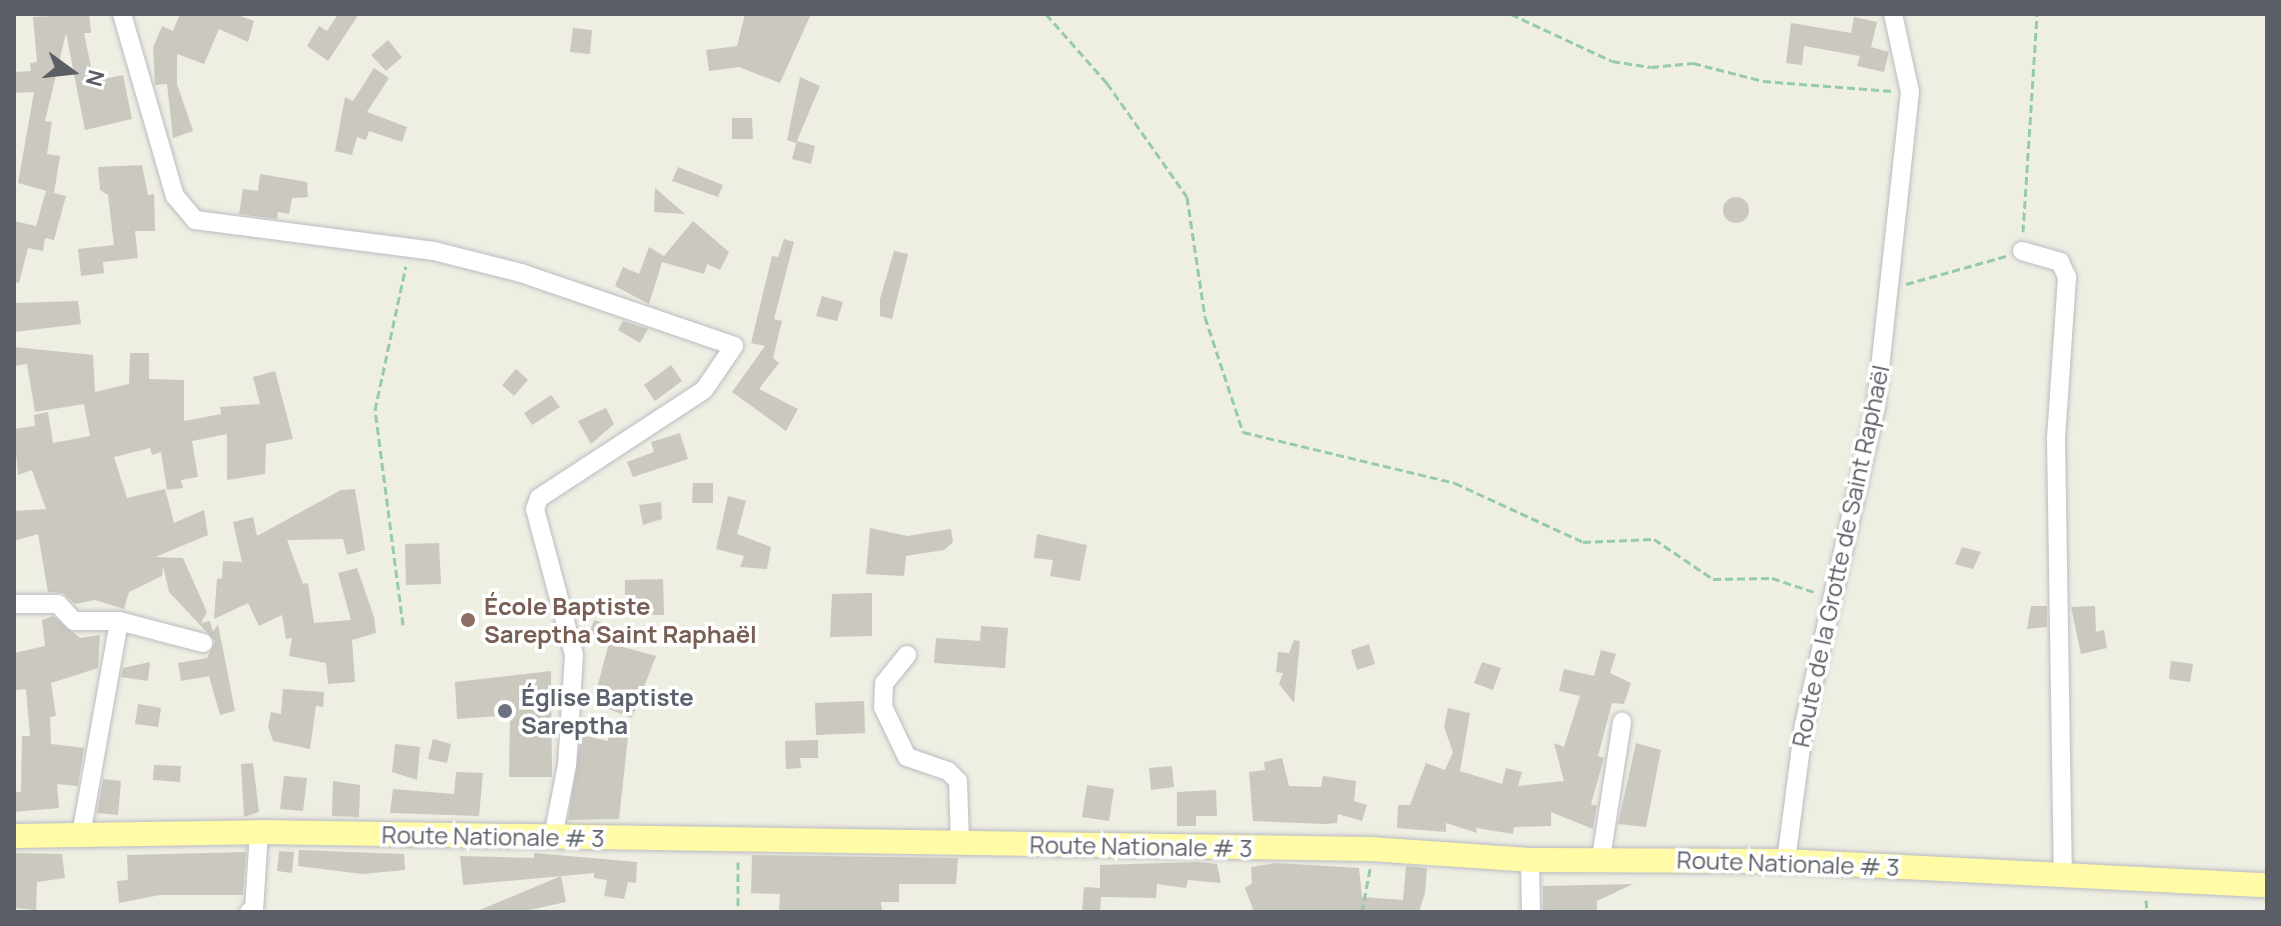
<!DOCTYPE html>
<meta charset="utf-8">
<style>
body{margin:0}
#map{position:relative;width:2281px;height:926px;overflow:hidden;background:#efeee2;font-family:Manrope,sans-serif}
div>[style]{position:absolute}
.building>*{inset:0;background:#cac8bf}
.round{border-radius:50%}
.path>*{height:3px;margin-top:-1.5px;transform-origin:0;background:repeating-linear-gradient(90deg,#95caab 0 8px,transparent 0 12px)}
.roads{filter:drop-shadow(0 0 2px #babcc3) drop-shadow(0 0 2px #babcc3)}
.minor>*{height:18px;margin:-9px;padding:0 9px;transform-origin:9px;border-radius:9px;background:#fff}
.major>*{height:24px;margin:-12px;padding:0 12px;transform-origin:12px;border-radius:12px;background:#fffba7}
.dots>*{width:22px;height:22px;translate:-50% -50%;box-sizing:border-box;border:4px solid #fff;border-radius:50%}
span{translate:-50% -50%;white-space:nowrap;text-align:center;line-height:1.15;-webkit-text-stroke:7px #fff;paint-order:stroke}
.street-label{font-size:24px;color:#5b5e65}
.education-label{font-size:24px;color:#785e54;font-weight:700}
.left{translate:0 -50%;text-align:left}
.worship-label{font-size:24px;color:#5b616d;font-weight:700}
.frame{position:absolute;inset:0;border:16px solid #5b5e65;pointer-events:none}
.north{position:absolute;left:32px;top:32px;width:80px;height:80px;-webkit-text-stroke:6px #fff;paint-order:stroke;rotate:105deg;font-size:22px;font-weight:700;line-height:32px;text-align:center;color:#5b5e65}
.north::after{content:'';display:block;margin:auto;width:28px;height:36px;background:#5b5e65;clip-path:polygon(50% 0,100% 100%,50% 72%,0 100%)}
</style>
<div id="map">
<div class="building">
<div style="clip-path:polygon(89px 14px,91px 33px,84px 33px,94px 81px,123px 75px,132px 119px,85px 130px,66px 33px,45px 121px,52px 122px,47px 154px,60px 156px,54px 193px,18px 183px,34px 92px,14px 93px,14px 72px,31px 71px,30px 63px,37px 62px,33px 17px)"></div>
<div style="clip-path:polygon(180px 14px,235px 14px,254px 21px,248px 42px,219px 29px,204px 64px,177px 54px,177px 84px,193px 131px,173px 138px,167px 84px,155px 85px,153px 48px,162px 26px,173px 31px)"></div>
<div style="clip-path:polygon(338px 14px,359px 14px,328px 61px,307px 46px,319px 26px,327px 31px)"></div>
<div style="clip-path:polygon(745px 14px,811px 14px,780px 83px,739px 67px,709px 71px,706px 50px,737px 46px)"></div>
<div style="clip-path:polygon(1854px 17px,1877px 22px,1871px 47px,1889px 52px,1884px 72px,1857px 66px,1860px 56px,1804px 46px,1802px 65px,1786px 63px,1791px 23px,1851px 33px)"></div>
<div style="clip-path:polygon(573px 28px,592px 30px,590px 54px,570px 52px)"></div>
<div style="clip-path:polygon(388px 40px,402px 57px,386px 71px,371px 55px)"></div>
<div style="clip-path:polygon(374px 68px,389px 78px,367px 112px,407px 127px,402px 142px,369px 131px,366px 140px,357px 137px,352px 155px,335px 151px,345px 97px,353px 101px)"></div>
<div style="clip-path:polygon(800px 77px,820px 86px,796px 143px,787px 140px)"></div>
<div style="clip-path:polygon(732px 118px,752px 118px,753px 139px,732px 139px)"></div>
<div style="clip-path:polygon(797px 141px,815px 146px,811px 164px,792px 159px)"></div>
<div style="clip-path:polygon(142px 165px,148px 195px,154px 194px,155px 231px,135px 231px,138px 258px,103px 262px,104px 273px,81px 276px,78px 249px,114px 245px,108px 195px,100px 190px,98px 167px)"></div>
<div style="clip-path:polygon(678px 167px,723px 185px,718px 197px,672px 181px)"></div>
<div style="clip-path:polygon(260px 174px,307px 182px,308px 197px,292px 198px,289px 214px,278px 212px,277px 219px,239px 214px,243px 189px,258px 191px)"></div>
<div style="clip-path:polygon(655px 188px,685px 214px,654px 212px)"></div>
<div style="clip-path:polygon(46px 191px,66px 196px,54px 240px,45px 238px,43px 251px,28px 248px,19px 283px,14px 282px,14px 221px,36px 226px)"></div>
<div class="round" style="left:1723px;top:197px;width:26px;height:26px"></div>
<div style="clip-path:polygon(693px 221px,729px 252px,720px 270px,707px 264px,704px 274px,662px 262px,649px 304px,615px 286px,623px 267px,639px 274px,649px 247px,664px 256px)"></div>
<div style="clip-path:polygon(784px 239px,794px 242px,774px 319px,782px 321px,773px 358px,779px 363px,759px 389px,798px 409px,786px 431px,732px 392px,765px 346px,751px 343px,772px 256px,778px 257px)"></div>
<div style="clip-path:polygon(894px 251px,908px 254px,892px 319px,880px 316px,880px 299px)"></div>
<div style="clip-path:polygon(822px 296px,843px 302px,837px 321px,816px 316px)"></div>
<div style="clip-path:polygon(78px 301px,81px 324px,14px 332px,14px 303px)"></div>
<div style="clip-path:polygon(623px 321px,648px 329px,640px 343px,618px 330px)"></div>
<div style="clip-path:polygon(14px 347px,93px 355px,95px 392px,129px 384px,130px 353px,149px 353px,149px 379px,184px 380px,184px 421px,221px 414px,220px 407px,260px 404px,253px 377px,275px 371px,293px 439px,266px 444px,265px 474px,227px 480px,227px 434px,192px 441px,198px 477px,181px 480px,183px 488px,167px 490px,161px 452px,152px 455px,150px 448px,114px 457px,127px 498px,165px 489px,174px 523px,204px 510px,208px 535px,155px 557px,183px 558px,207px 612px,201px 623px,210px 621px,213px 632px,218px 624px,235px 711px,220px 715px,209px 676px,181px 681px,178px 663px,207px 658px,215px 641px,169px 592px,163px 566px,162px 576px,129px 592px,124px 609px,95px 600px,75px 604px,63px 593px,48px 592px,38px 534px,14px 541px,14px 511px,46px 509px,32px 470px,18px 475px,14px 429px,35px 426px,34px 415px,48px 412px,53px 443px,90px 436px,84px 404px,35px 412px,27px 364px,14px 366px)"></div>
<div style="clip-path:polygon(671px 365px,682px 381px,655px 401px,644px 385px)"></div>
<div style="clip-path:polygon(516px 369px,528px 380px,514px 396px,502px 385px)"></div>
<div style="clip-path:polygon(551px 395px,560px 407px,532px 425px,524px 413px)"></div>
<div style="clip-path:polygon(606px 408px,614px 424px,591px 444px,578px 421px)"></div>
<div style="clip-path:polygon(680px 433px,688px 459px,633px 477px,627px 462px,654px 452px,651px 442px)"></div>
<div style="clip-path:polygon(693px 483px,713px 483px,713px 503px,692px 503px)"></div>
<div style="clip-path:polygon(355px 489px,365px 550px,347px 555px,343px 539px,287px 540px,303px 584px,308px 583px,314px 623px,351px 620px,338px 573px,357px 568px,374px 617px,376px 633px,352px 640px,355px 682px,328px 684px,326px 663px,289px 656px,292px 638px,286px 639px,282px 615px,259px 626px,248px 603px,214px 619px,217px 579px,222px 578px,223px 561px,242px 562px,233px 522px,253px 517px,257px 536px,341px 490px)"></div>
<div style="clip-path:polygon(728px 496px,746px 501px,737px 534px,771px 547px,767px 569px,740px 567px,744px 556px,716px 549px)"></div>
<div style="clip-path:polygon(661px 502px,662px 519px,643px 525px,639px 505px)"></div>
<div style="clip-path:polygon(951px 529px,953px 542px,944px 550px,906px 556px,904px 576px,866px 574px,870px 528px,907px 536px)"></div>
<div style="clip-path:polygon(1037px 534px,1087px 545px,1080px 581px,1050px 576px,1053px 560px,1034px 558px)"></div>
<div style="clip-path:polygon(439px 543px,441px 584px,406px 585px,405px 544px)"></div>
<div style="clip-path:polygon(1962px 547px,1981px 552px,1973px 569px,1955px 564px)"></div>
<div style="clip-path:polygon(663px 579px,664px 615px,625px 615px,625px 580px)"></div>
<div style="clip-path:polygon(872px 593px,872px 636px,830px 637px,832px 594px)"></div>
<div style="clip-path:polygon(2031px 606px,2047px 606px,2047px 627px,2027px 629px)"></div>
<div style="clip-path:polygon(2095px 606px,2096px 632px,2104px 630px,2107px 648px,2081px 654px,2071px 607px)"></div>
<div style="clip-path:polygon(53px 616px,80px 638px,100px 635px,98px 668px,51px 683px,56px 716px,50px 717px,51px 744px,84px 748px,78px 786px,57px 784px,59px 808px,14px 812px,14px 792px,21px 792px,22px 736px,30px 736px,26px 689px,14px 690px,14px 653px,45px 646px,42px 620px)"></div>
<div style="clip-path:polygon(594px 620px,613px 626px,607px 643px,588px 637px)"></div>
<div style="clip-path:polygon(981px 626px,1008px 628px,1005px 668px,934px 663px,936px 638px,980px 641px)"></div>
<div style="clip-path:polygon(1294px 640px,1300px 641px,1294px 703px,1279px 684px,1283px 673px,1276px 672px,1278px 652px,1289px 653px)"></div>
<div style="clip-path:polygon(609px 643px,656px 656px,632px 718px,593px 703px)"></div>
<div style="clip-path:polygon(1369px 644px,1375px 664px,1357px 670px,1351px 650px)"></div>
<div style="clip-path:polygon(1601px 650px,1616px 654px,1610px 673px,1631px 683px,1624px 704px,1612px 703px,1598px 756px,1604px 758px,1591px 804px,1597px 806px,1593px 829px,1551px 812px,1551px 826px,1514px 827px,1513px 834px,1476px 828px,1477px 833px,1446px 823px,1446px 832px,1397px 828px,1398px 805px,1410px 805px,1426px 763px,1445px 770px,1453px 752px,1444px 727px,1448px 708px,1470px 713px,1460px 771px,1502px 784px,1506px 768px,1522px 772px,1518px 786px,1564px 781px,1554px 743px,1564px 747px,1580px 696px,1559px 691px,1564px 669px,1594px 676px)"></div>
<div style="clip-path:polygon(2171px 661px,2193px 664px,2190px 682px,2169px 679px)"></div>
<div style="clip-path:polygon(150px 662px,148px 681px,121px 677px,123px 668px)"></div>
<div style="clip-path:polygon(1482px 662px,1501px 668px,1493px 690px,1474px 683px)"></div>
<div style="clip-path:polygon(551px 671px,552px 777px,509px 777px,510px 715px,457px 719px,455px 682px)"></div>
<div style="clip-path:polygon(283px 689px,324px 692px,323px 707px,316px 706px,310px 749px,273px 741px,268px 727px,271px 712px,281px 714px)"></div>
<div style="clip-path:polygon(864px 701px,865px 733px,816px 735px,815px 703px)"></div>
<div style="clip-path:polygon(138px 704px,161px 708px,158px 727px,135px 724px)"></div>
<div style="clip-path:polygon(581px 735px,608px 741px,608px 736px,628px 737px,619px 819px,568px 820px)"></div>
<div style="clip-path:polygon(433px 739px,451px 744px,447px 763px,428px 759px)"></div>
<div style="clip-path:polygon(818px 740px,818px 758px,800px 758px,801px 768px,786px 769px,785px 741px)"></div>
<div style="clip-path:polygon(1636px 743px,1661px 750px,1646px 827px,1618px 824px)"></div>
<div style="clip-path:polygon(395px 744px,420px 747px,417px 780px,392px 772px)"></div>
<div style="clip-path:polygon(1282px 758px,1289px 786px,1321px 787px,1323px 776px,1356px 781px,1354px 801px,1367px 805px,1362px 821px,1338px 814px,1337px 823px,1324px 824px,1253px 821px,1249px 772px,1265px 770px,1264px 762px)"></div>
<div style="clip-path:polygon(253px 763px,259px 812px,244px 817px,241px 764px)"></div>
<div style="clip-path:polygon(154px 765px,181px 766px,180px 782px,153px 780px)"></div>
<div style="clip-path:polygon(1172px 766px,1174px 787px,1151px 790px,1149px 768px)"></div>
<div style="clip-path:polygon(456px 772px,483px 773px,479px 816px,390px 813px,393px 789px,454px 794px)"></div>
<div style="clip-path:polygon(284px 776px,307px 778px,303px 811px,280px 809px)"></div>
<div style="clip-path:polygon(103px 779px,121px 781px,118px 815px,97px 813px)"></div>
<div style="clip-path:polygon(333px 781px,360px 785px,359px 817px,332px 816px)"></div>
<div style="clip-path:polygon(1087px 785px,1114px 789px,1109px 821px,1082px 817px)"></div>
<div style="clip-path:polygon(1216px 790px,1217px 816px,1196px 816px,1196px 826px,1177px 826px,1177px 792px)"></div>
<div style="clip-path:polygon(299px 850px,404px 854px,405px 870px,362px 874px,298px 866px)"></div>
<div style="clip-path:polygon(279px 851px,294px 852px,292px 873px,277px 871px)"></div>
<div style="clip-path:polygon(246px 852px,243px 895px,160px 895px,119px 903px,117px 881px,128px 880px,127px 855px)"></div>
<div style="clip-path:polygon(14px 853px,62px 854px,65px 878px,37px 882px,36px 910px,14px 908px)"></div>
<div style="clip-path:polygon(534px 853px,637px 862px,636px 883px,628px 882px,624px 899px,604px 896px,607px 880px,594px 878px,594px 873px,463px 885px,460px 856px,534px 858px)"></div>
<div style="clip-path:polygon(752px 855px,958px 858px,956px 884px,899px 884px,899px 902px,881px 902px,882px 912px,779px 912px,780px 894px,751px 893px)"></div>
<div style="clip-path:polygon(1196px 862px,1217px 864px,1221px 883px,1188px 880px,1186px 888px,1157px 884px,1156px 898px,1101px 897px,1100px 912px,1082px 912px,1084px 887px,1100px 888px,1100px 865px)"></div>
<div style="clip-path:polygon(1276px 863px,1359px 868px,1362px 897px,1403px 900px,1406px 866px,1427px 868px,1425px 893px,1419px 912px,1254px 912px,1245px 888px,1252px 883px,1251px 867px)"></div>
<div style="clip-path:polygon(561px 876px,566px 902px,520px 912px,475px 912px)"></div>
<div style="clip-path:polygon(1633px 884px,1597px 901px,1597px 912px,1543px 912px,1543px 886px)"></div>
</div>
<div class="path">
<div style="left:1046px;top:14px;width:92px;rotate:48.5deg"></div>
<div style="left:1107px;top:83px;width:139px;rotate:54.9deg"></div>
<div style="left:1187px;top:197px;width:121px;rotate:81.5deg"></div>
<div style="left:1205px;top:317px;width:121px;rotate:71.7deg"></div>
<div style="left:1243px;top:432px;width:218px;rotate:13.5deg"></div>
<div style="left:1455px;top:483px;width:141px;rotate:24.7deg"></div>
<div style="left:1583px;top:542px;width:71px;rotate:-2.4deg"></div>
<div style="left:1654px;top:539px;width:71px;rotate:34.1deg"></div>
<div style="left:1713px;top:579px;width:59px;rotate:-1deg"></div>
<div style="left:1772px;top:578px;width:44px;rotate:18.4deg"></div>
<div style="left:1511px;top:14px;width:111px;rotate:25deg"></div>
<div style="left:1612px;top:61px;width:39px;rotate:9deg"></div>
<div style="left:1651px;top:67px;width:42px;rotate:-5.4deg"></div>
<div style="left:1693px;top:63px;width:72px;rotate:14.4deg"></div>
<div style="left:1763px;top:81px;width:130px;rotate:4.4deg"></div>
<div style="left:2023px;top:232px;width:218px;rotate:-86.3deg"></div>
<div style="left:1906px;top:284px;width:104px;rotate:-15.6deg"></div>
<div style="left:403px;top:625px;width:217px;rotate:-97.4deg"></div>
<div style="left:375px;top:410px;width:147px;rotate:-77.9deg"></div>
<div style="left:738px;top:862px;width:50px;rotate:90deg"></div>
<div style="left:2146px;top:900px;width:12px;rotate:85deg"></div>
<div style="left:1362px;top:912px;width:44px;rotate:-79.5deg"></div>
</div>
<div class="roads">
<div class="minor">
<div style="left:122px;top:14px;width:190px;rotate:73.8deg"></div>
<div style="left:175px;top:196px;width:31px;rotate:50deg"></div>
<div style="left:195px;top:220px;width:241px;rotate:7.4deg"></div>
<div style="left:434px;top:251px;width:90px;rotate:14.2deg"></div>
<div style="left:521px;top:273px;width:225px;rotate:18.9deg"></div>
<div style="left:734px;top:346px;width:53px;rotate:124.3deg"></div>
<div style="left:704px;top:390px;width:197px;rotate:146.8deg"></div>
<div style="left:539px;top:498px;width:12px;rotate:110deg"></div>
<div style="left:535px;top:509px;width:151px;rotate:75deg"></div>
<div style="left:574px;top:655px;width:110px;rotate:93.6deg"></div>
<div style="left:567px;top:765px;width:73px;rotate:101deg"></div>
<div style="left:2022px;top:251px;width:40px;rotate:16deg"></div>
<div style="left:2060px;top:262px;width:17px;rotate:65deg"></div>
<div style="left:2067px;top:277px;width:161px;rotate:93.9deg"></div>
<div style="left:2056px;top:438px;width:439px;rotate:89.1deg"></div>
<div style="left:14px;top:604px;width:44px"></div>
<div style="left:58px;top:604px;width:23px;rotate:47deg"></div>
<div style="left:74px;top:621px;width:45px"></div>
<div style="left:119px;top:621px;width:87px;rotate:14.7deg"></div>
<div style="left:907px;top:655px;width:36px;rotate:129deg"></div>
<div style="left:884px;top:683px;width:24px;rotate:92deg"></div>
<div style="left:883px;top:707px;width:55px;rotate:64.4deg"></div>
<div style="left:907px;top:757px;width:43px;rotate:18.9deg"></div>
<div style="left:948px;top:771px;width:14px;rotate:45deg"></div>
<div style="left:958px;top:781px;width:61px;rotate:88.1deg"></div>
<div style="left:81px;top:835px;width:217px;rotate:-79.9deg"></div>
<div style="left:1601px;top:858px;width:138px;rotate:-81.2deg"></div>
<div style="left:1530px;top:860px;width:52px;rotate:88.9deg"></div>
<div style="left:1786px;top:861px;width:137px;rotate:-82.5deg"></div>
<div style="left:1804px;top:725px;width:328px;rotate:-77.3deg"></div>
<div style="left:1876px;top:405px;width:315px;rotate:-83.8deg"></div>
<div style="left:1910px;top:92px;width:80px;rotate:-102.3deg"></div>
<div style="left:249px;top:912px;width:5px;rotate:-11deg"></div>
<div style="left:254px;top:911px;width:79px;rotate:-86.4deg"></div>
</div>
<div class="major">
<div style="left:14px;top:836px;width:245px;rotate:-0.9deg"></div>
<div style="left:259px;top:832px;width:1111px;rotate:0.88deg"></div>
<div style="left:1370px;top:849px;width:160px;rotate:3.9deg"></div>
<div style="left:1530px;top:860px;width:256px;rotate:0.2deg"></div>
<div style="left:1786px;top:861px;width:482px;rotate:2.9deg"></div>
</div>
</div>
<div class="dots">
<div style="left:468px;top:620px;background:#8d6e63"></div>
<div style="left:505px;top:711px;background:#6b7280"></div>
</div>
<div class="street-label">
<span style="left:1840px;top:556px;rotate:-78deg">Route de la Grotte de Saint Raphaël</span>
<span style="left:493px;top:836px;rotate:1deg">Route Nationale # 3</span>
<span style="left:1141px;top:846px;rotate:1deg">Route Nationale # 3</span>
<span style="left:1788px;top:863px;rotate:2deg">Route Nationale # 3</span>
</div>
<div class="education-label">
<span class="left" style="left:484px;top:620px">École Baptiste<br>Sareptha Saint Raphaël</span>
</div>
<div class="worship-label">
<span class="left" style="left:521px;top:711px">Église Baptiste<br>Sareptha</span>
</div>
<div class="frame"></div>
<div class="north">N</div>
</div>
